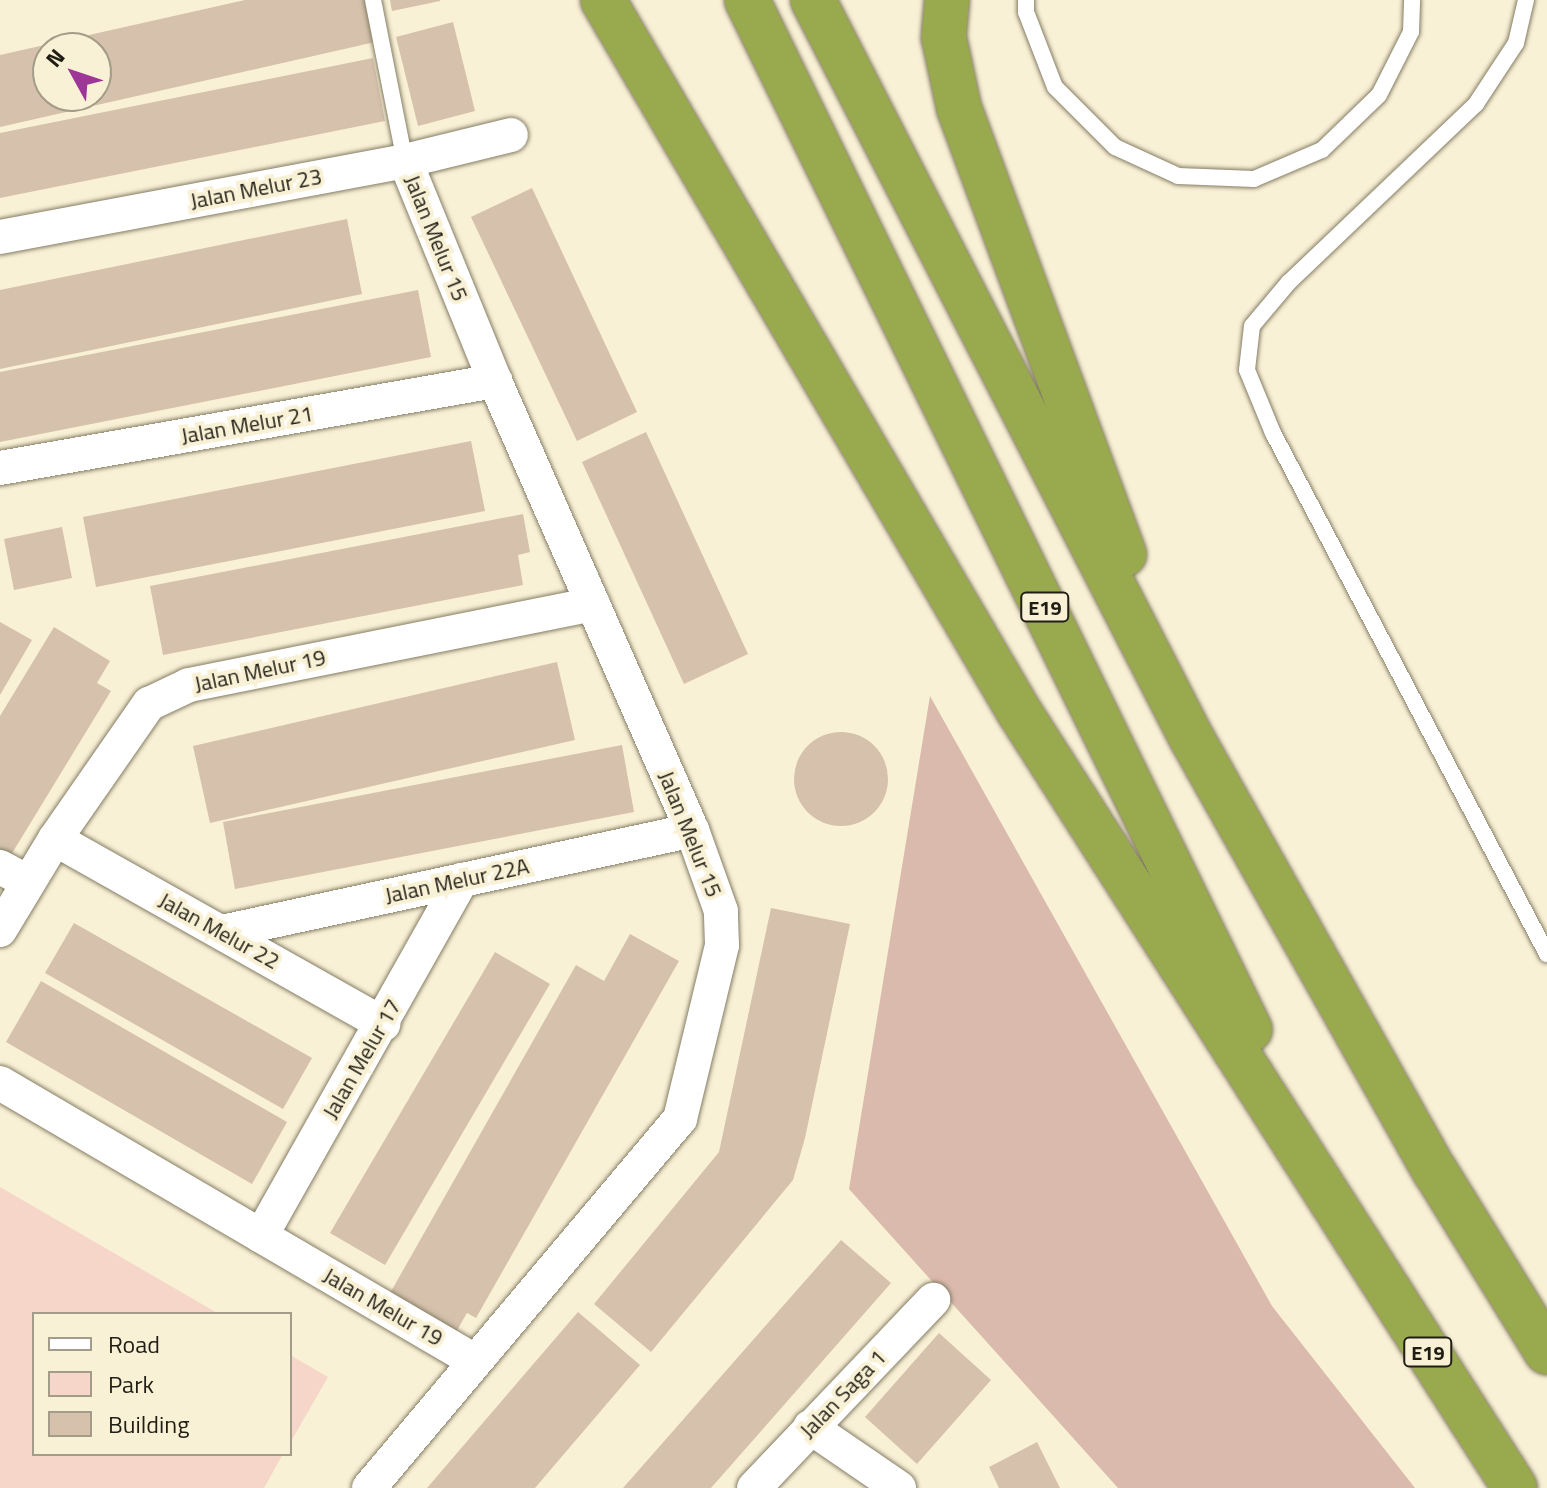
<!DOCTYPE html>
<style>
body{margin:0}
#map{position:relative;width:1547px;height:1488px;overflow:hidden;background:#f9f1d6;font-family:"Titillium Web",sans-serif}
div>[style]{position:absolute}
.green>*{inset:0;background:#f5d6c9}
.forest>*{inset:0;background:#dabaac}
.building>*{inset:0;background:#d5c1ac}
.round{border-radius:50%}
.roads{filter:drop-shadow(0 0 2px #847d65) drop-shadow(0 0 2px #847d65)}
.lane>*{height:16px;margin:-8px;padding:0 8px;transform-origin:8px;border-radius:8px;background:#fff}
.street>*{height:34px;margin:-17px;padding:0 17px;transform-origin:17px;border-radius:17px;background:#fff}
.highway>*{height:44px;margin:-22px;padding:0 22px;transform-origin:22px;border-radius:22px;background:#99a94d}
span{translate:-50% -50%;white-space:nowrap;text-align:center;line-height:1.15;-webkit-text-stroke:8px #f9f1d6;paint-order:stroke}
.shield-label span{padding:2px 6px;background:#f9f1d6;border:2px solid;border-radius:6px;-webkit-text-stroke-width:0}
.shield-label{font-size:20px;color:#201d14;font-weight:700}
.street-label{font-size:22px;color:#201d14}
.legend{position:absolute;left:32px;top:1312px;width:260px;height:144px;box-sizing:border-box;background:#f9f1d6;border:2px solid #a29c88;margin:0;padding:10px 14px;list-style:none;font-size:24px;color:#201d14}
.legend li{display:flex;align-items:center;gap:16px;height:40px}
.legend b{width:40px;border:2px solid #a29c88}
.north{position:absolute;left:32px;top:32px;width:80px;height:80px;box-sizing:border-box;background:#f9f1d6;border:2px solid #a29c88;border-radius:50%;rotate:310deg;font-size:22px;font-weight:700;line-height:32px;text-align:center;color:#201d14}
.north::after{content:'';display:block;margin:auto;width:28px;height:36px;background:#9e3698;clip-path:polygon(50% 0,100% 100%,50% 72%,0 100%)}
</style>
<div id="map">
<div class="green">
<div style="clip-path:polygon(0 1187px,219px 1314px,34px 1314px,34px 1454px,283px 1454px,264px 1488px,0 1488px)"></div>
<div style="clip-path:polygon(290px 1355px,328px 1377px,290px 1443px)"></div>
</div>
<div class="forest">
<div style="clip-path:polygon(930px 696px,1272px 1306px,1415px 1488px,1118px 1488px,849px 1189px)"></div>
</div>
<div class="building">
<div style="clip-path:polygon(evenodd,245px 0,366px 0,375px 42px,0 127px,0 55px,245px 0,48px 48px,96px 48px,96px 96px,48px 96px,48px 48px)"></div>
<div style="clip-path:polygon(390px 0,440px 0,440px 1px,392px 11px)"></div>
<div style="clip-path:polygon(453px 22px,475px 111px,418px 126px,396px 37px)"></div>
<div style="clip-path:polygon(373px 58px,385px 121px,0 198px,0 133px)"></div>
<div style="clip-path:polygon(532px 188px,637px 412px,577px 441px,471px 217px)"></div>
<div style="clip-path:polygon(347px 219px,362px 294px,0 369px,0 290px)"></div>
<div style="clip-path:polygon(418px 290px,431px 357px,0 442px,0 372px)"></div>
<div style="clip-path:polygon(646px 432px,748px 654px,684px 684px,582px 462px)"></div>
<div style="clip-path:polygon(471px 441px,485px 511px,96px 587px,83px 517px)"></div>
<div style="clip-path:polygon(523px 514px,530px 552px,518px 555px,523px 585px,163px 655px,150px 586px)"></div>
<div style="clip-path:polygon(62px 527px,72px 578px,14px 590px,4px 539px)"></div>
<div style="clip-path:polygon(0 622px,32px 640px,0 695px)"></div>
<div style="clip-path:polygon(54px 627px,110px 661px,97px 683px,111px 691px,0 873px,0 716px)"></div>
<div style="clip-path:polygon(557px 662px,575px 740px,210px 823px,193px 746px)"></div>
<div class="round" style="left:794px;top:732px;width:94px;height:94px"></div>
<div style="clip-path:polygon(622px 745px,634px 812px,235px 889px,223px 822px)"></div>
<div style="clip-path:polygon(771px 908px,850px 924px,805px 1138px,793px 1180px,651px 1352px,594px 1304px,719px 1152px)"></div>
<div style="clip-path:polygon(74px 923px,312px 1058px,283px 1109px,45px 973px)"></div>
<div style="clip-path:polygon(630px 934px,679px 961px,476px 1318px,467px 1313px,456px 1332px,389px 1295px,576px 965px,604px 981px)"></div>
<div style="clip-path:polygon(495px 952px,550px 984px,385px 1265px,330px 1233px)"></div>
<div style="clip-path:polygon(41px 981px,287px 1122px,252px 1184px,6px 1042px)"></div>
<div style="clip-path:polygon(841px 1240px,891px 1283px,711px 1488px,623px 1488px)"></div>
<div style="clip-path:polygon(578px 1312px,640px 1365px,535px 1488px,427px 1488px)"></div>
<div style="clip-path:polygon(939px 1333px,991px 1380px,917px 1464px,865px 1417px)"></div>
<div style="clip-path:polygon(1037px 1442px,1060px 1488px,999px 1488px,989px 1467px)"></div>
</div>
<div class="roads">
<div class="lane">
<div style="left:373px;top:0;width:164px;rotate:78.8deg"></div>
<div style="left:1026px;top:0;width:12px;rotate:90deg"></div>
<div style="left:1026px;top:12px;width:80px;rotate:68.9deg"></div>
<div style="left:1055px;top:87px;width:85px;rotate:45deg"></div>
<div style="left:1115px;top:147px;width:69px;rotate:24.7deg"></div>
<div style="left:1178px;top:176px;width:76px;rotate:2.3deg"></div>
<div style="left:1254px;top:179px;width:74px;rotate:-23.1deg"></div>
<div style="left:1322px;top:150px;width:79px;rotate:-44deg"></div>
<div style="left:1379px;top:95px;width:71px;rotate:-63.1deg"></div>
<div style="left:1411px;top:32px;width:32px;rotate:-88deg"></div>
<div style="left:1526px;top:0;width:44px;rotate:103.1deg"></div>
<div style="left:1516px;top:43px;width:73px;rotate:123.3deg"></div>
<div style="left:1476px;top:104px;width:258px;rotate:136.4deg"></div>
<div style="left:1289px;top:282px;width:57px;rotate:130.1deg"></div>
<div style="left:1252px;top:326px;width:44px;rotate:96.5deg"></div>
<div style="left:1247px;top:370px;width:68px;rotate:67.6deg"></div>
<div style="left:1273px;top:433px;width:589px;rotate:62.26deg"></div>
</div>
<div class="street">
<div style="left:0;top:237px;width:412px;rotate:-10.6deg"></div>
<div style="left:405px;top:161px;width:109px;rotate:-13.8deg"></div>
<div style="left:0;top:468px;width:503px;rotate:-9.97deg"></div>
<div style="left:55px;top:839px;width:377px;rotate:29.4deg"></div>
<div style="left:0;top:867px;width:32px;rotate:28deg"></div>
<div style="left:0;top:930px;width:106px;rotate:-58.9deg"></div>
<div style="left:55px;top:839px;width:165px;rotate:-55.2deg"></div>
<div style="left:149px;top:704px;width:44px;rotate:-25.4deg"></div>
<div style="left:189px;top:685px;width:412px;rotate:-11.3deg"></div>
<div style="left:222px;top:932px;width:481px;rotate:-12.2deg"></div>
<div style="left:0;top:1083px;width:550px;rotate:30.34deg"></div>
<div style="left:261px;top:1236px;width:409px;rotate:-60.6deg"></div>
<div style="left:810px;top:1427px;width:108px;rotate:34.4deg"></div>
<div style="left:369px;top:1488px;width:483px;rotate:-49.9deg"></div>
<div style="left:680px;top:1119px;width:179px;rotate:-76.4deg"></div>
<div style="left:722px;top:945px;width:34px;rotate:-92deg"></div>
<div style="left:721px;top:911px;width:86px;rotate:-109.7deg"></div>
<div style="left:692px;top:830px;width:490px;rotate:-113.7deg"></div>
<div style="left:495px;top:381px;width:238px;rotate:-112.2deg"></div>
<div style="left:754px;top:1488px;width:260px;rotate:-46.4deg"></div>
</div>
<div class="highway">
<div style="left:603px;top:0;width:822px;rotate:59.69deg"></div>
<div style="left:1018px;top:710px;width:923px;rotate:57.43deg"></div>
<div style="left:747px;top:0;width:1146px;rotate:63.97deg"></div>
<div style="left:813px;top:0;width:828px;rotate:62.85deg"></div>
<div style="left:1191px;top:737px;width:498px;rotate:60.7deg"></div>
<div style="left:1435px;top:1171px;width:213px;rotate:58.3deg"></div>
<div style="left:947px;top:0;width:38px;rotate:95deg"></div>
<div style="left:944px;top:38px;width:72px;rotate:77.9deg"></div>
<div style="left:959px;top:108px;width:476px;rotate:69.7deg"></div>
</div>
</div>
<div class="shield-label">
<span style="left:1045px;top:607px">E19</span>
<span style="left:1428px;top:1352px">E19</span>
</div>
<div class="street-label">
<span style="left:256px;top:189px;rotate:-11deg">Jalan Melur 23</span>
<span style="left:436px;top:238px;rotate:68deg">Jalan Melur 15</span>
<span style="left:247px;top:425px;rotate:-10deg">Jalan Melur 21</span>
<span style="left:260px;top:671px;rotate:-12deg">Jalan Melur 19</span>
<span style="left:690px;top:834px;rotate:68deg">Jalan Melur 15</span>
<span style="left:457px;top:881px;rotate:-12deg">Jalan Melur 22A</span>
<span style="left:219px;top:931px;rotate:29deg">Jalan Melur 22</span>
<span style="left:362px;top:1059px;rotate:-60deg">Jalan Melur 17</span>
<span style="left:383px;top:1307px;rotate:30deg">Jalan Melur 19</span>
<span style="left:843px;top:1394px;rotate:-46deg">Jalan Saga 1</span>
</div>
<ul class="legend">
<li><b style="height:10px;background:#fff"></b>Road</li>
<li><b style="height:22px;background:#f5d6c9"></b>Park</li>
<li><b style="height:22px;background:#d5c1ac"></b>Building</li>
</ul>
<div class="north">N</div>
</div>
